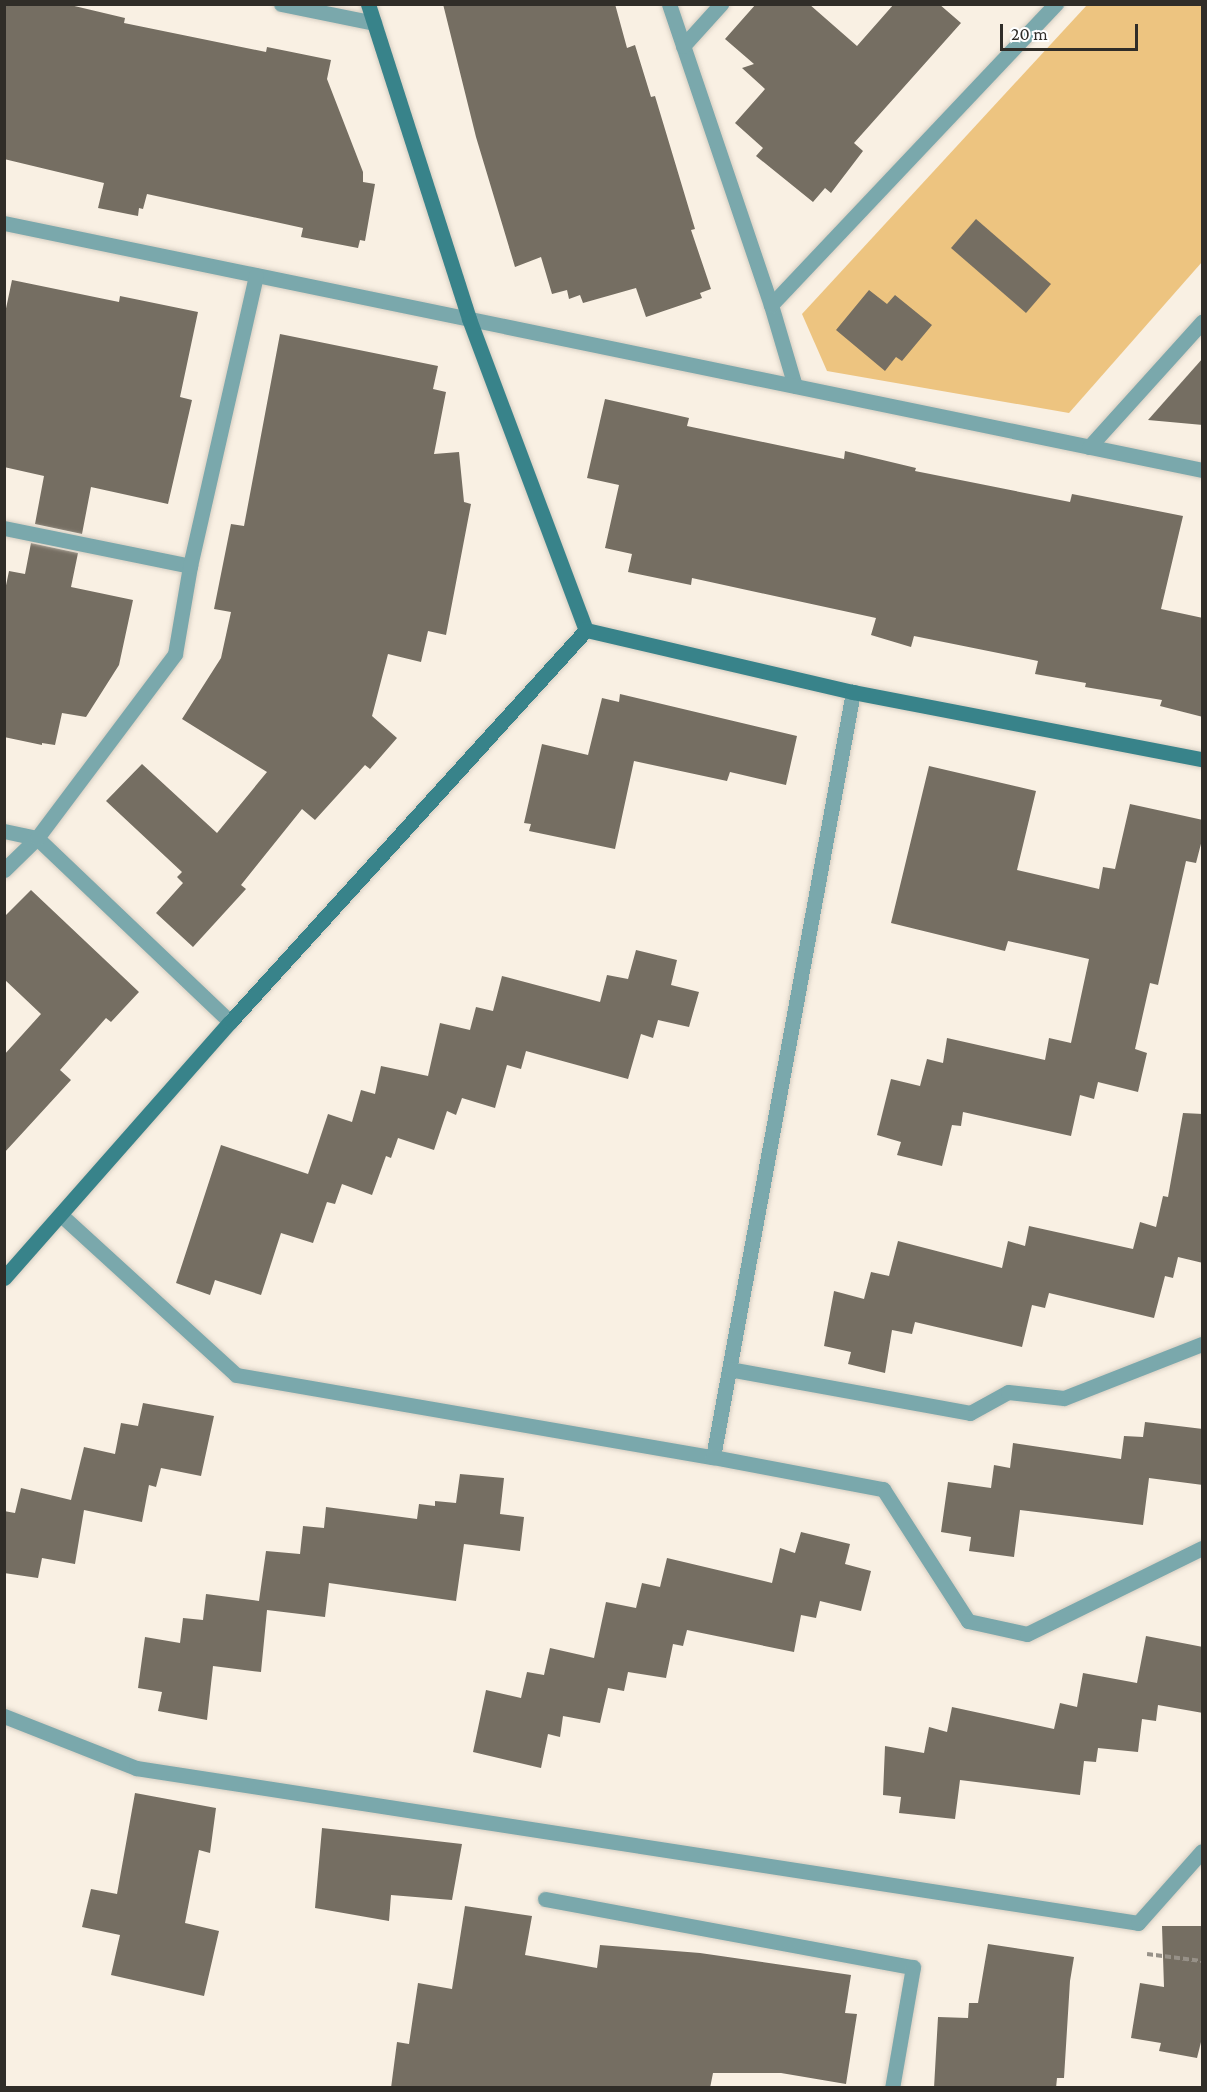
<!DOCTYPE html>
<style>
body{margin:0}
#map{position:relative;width:1207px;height:2092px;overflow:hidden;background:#f9f0e3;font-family:"Crimson Pro",serif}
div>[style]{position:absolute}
.green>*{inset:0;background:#edc480}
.building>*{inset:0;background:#756e62}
.path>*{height:4px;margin-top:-2px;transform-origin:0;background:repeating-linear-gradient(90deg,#979188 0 6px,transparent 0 9px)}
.roads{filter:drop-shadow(0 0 2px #d5cdc1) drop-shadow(0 0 2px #d5cdc1)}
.street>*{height:15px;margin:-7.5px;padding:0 7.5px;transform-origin:7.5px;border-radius:7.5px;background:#7aa8ac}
.secondary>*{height:15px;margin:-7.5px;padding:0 7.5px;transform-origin:7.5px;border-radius:7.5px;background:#38838a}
span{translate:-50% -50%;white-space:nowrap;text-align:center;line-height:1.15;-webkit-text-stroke:6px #fff;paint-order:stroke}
.frame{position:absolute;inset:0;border:6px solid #302d28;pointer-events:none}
.scale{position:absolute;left:1000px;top:24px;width:138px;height:27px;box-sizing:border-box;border:3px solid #302d28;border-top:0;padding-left:8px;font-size:18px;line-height:21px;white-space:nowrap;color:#302d28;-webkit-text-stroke:4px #fff;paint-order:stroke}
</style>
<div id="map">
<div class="green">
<div style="clip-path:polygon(1087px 5px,1202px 5px,1202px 262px,1069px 413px,827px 371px,802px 314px)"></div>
</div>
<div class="building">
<div style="clip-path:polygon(4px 4px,66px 4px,125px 18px,124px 23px,266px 52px,267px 47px,331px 60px,327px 79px,363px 172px,363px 182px,375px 184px,365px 241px,360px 240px,358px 248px,301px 237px,303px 228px,147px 194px,143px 209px,139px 208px,138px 216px,98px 208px,104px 183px,4px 159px)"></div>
<div style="clip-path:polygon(443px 4px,615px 4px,627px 48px,635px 45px,651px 97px,655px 96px,695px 229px,691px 230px,711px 289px,700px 293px,702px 298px,646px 317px,636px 288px,583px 303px,580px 295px,569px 299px,567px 290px,552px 294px,541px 257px,515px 267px,476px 137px)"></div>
<div style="clip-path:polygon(756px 4px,809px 4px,857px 46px,894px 4px,939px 4px,961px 23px,854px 143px,863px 151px,831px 193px,825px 188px,813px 202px,756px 156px,763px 148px,735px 123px,765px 89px,742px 68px,754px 64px,725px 39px)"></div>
<div style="clip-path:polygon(976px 219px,1051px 284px,1026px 313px,951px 248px)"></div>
<div style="clip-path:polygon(12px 280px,119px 302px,120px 296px,198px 312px,180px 397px,192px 400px,168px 504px,91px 487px,82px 534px,35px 524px,44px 476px,4px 467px,4px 318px)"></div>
<div style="clip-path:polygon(869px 290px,887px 304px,895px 295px,932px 325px,902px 361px,896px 357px,885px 371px,836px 330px)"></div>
<div style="clip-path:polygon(280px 334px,438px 366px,433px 389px,446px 392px,434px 454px,459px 452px,464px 502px,471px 504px,446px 635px,428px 631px,421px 662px,388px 654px,372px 716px,397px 738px,370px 769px,365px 765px,315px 820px,302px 809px,241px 885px,246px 889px,193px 947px,156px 913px,183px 883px,177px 877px,182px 872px,106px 801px,142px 764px,217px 833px,267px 772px,182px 719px,221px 658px,231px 612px,214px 609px,231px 524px,244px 526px)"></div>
<div style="clip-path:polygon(1203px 358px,1203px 425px,1148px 420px)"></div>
<div style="clip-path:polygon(605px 399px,689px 418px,687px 426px,844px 459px,845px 451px,916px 468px,915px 471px,1070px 502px,1072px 494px,1183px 516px,1161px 609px,1203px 618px,1203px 717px,1160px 706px,1162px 700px,1085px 687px,1086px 683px,1035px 674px,1038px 661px,914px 636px,911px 647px,871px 635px,876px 618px,692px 578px,691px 585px,628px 572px,632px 554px,605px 548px,619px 485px,587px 478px)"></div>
<div style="clip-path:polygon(31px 543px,78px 553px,71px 587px,133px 600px,119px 665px,86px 717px,62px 713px,55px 745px,42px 743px,42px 745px,4px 737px,4px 595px,9px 571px,25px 574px)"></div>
<div style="clip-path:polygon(620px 694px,797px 736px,786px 785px,730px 772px,727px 781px,634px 761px,615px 849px,529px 831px,531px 824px,524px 823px,542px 744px,588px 755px,602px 698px,619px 702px)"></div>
<div style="clip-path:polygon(929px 766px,1036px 791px,1017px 870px,1099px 889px,1103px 867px,1115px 869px,1130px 804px,1203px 820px,1203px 836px,1196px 863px,1186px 861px,1158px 985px,1150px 983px,1135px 1049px,1147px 1053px,1138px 1092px,1098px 1082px,1094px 1099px,1080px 1095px,1071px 1136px,963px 1112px,961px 1126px,952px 1125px,942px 1166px,897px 1155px,901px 1142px,877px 1135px,891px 1079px,920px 1086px,927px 1059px,943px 1063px,947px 1038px,1045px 1060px,1049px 1038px,1071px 1043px,1089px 959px,1008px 941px,1005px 951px,891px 923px)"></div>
<div style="clip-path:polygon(31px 890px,139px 992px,111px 1022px,106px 1018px,60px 1070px,71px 1080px,4px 1153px,4px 1055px,41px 1014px,4px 979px,4px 917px)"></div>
<div style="clip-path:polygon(636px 950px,677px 960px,671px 985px,699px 992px,689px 1027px,658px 1020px,653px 1038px,641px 1034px,628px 1079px,526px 1051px,521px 1069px,507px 1065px,495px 1108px,462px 1098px,456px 1115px,447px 1111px,434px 1150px,398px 1138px,391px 1158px,386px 1156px,372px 1195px,342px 1184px,335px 1204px,327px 1202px,313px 1243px,281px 1233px,261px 1295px,215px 1280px,210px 1295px,176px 1283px,221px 1145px,308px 1174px,328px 1114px,352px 1122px,361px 1090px,375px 1094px,381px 1066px,428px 1076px,440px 1023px,470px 1030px,476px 1007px,493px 1011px,502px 976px,600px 1002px,607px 975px,628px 979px)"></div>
<div style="clip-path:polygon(1183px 1113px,1203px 1114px,1203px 1263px,1178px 1257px,1173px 1278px,1165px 1276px,1154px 1318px,1049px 1293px,1045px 1308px,1032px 1305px,1022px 1347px,915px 1322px,912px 1334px,892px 1330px,885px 1373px,848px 1364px,851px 1352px,824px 1346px,834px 1291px,864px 1299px,871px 1272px,889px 1276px,898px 1241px,1002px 1268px,1008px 1241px,1025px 1246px,1029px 1226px,1133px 1249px,1140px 1222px,1156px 1227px,1163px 1196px,1168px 1197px)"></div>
<div style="clip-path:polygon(143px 1403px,214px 1416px,201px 1476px,161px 1468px,156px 1487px,149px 1485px,142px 1522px,84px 1510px,75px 1564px,42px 1558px,38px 1578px,4px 1573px,4px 1511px,15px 1513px,21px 1488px,71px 1500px,84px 1447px,115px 1454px,121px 1423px,138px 1426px)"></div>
<div style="clip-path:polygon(1145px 1422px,1203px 1429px,1203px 1485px,1149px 1478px,1143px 1525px,1020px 1510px,1014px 1557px,969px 1551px,971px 1537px,941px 1532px,948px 1482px,991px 1488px,994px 1465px,1010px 1468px,1013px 1443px,1121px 1459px,1124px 1436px,1143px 1437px)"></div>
<div style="clip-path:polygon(460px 1474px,504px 1478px,500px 1514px,524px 1517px,520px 1551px,464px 1544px,456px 1601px,329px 1583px,325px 1617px,267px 1610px,261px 1672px,213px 1666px,207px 1720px,158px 1711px,162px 1692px,138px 1688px,145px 1637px,180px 1643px,183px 1618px,203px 1620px,206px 1594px,259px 1601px,266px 1551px,300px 1554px,303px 1526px,324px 1528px,326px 1507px,417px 1519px,419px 1504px,435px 1506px,435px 1501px,456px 1503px)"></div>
<div style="clip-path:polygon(801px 1532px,850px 1544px,845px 1564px,871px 1571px,861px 1611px,820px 1601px,816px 1618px,801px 1615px,794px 1652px,687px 1630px,683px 1646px,673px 1644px,666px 1678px,628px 1672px,624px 1691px,608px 1688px,600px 1723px,563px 1716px,560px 1737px,548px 1734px,541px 1768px,473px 1752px,486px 1690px,521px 1698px,527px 1672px,544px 1675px,550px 1648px,594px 1658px,606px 1602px,636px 1608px,642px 1583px,660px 1587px,667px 1558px,772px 1583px,780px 1548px,795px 1553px)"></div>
<div style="clip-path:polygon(1146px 1636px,1203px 1647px,1203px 1713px,1158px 1705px,1156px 1721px,1142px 1719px,1138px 1752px,1098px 1748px,1096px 1762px,1084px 1761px,1080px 1795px,960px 1780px,955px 1819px,899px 1813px,901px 1797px,883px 1795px,885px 1746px,924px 1753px,929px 1727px,947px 1732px,952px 1707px,1054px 1729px,1060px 1703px,1077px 1707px,1083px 1673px,1137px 1683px)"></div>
<div style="clip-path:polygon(135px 1793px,216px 1808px,210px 1853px,199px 1850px,185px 1923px,219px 1931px,204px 1996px,111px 1975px,120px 1935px,82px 1927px,91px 1889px,117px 1894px)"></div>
<div style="clip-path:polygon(322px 1828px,462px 1844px,452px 1900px,391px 1895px,389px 1921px,315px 1908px)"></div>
<div style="clip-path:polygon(465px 1906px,532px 1916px,525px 1955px,597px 1968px,600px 1945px,700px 1953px,851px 1975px,845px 2013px,857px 2014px,846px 2084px,781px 2073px,713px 2073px,710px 2088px,391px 2088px,397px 2042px,409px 2044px,418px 1983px,452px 1989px)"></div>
<div style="clip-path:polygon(1162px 1926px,1201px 1926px,1203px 2034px,1197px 2058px,1159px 2051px,1161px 2043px,1131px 2038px,1140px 1983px,1164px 1987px)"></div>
<div style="clip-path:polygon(988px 1944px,1074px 1957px,1070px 1981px,1064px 2078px,1057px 2078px,1056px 2088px,934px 2088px,938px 2017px,968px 2018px,969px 2003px,978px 2003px)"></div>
</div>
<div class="path">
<div style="left:1147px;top:1954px;width:55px;rotate:7.3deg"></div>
</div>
<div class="roads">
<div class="street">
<div style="left:281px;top:4px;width:95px;rotate:11.5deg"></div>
<div style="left:669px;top:4px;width:318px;rotate:71.3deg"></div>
<div style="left:771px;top:305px;width:84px;rotate:73.5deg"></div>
<div style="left:683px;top:46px;width:57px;rotate:-47.9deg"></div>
<div style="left:4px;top:223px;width:1223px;rotate:11.65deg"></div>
<div style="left:771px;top:305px;width:415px;rotate:-46.6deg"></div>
<div style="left:1089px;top:447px;width:169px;rotate:-47.9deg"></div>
<div style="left:4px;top:528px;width:190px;rotate:11.5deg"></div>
<div style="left:4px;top:831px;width:34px;rotate:12deg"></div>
<div style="left:37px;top:838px;width:267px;rotate:43.6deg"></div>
<div style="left:4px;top:870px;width:46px;rotate:-44.1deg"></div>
<div style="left:37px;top:838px;width:230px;rotate:-53.1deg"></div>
<div style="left:175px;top:654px;width:89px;rotate:-80.3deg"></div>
<div style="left:190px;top:566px;width:298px;rotate:-77.2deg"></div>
<div style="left:61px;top:1215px;width:237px;rotate:42.4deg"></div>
<div style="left:236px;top:1375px;width:484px;rotate:9.8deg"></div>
<div style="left:713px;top:1457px;width:778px;rotate:-79.63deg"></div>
<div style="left:729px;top:1369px;width:245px;rotate:10.3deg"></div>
<div style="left:970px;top:1413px;width:43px;rotate:-28.9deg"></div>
<div style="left:1008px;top:1392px;width:56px;rotate:6.1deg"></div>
<div style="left:1064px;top:1398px;width:148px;rotate:-21.4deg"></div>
<div style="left:713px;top:1457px;width:173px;rotate:10.7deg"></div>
<div style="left:883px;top:1489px;width:157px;rotate:57.2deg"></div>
<div style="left:968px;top:1621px;width:60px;rotate:12.4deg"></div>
<div style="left:1027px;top:1634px;width:195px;rotate:-26.2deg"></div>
<div style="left:4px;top:1716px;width:142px;rotate:21.5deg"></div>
<div style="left:136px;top:1768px;width:1014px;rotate:8.79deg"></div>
<div style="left:1138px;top:1923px;width:96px;rotate:-48.4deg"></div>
<div style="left:545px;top:1899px;width:374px;rotate:10.5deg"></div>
<div style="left:913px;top:1967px;width:123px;rotate:99.8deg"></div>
</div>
<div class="secondary">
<div style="left:368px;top:4px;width:331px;rotate:72.2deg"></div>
<div style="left:469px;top:319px;width:332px;rotate:69.4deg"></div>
<div style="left:586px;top:630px;width:274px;rotate:13.1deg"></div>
<div style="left:853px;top:692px;width:355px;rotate:10.9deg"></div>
<div style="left:4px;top:1278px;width:341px;rotate:-48.6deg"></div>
<div style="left:230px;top:1022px;width:530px;rotate:-47.76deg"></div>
</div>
</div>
<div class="frame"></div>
<div class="scale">20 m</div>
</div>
